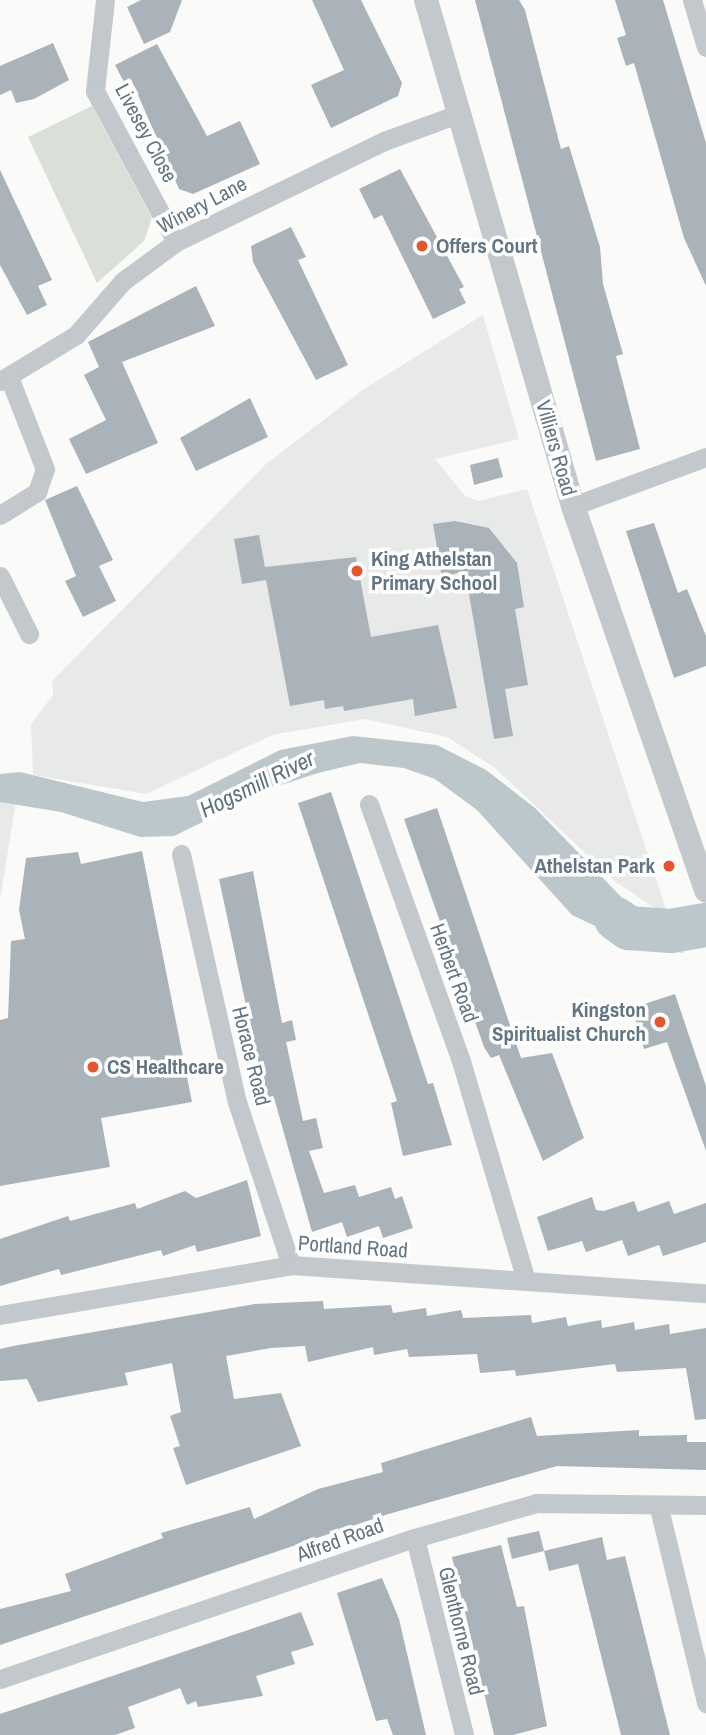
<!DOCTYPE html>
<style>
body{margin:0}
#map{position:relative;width:706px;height:1735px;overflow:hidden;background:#fafaf8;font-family:"Archivo Narrow",sans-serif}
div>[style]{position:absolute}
.built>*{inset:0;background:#e8e9e9}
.green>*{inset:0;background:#dadfd7}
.water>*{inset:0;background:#bbc7cb}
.river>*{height:44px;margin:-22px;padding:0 22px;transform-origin:22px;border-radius:22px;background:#bbc7cb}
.building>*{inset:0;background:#aab3b9}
.minor>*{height:19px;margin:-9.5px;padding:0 9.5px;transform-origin:9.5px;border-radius:9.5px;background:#c3c8cc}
.tertiary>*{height:24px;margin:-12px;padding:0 12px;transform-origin:12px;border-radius:12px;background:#c3c8cc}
.dots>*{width:19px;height:19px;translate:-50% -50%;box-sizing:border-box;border:4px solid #fff;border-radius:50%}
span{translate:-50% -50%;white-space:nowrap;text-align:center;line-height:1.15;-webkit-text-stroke:7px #fff;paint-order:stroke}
.street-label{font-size:21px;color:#657683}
.poi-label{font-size:21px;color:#657683;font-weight:700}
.left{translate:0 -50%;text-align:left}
.right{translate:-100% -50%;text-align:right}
.water-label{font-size:23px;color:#60757c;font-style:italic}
</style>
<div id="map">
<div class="built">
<div style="clip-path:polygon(483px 315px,519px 439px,435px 459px,465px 496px,479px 501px,527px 489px,669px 918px,616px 882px,494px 767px,447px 737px,365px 719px,272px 735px,146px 794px,33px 775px,31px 724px,53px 695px,52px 681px,266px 464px,364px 389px)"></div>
<div style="clip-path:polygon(16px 801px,0 900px,0 802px)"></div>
</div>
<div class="green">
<div style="clip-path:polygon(92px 106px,152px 218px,144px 241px,97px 283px,28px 137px)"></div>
</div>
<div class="water">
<div style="clip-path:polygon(353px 736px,437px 745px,486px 770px,535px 808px,630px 906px,673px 927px,683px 953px,627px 941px,572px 915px,477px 810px,435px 779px,404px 768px,360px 763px,318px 773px,272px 788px,174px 836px,140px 837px,61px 812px,0 802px,0 774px,20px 772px,143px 802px,188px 796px,280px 750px)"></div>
</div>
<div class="river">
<div style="left:616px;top:919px;width:16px;rotate:35deg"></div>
<div style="left:629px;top:928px;width:42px;rotate:4.1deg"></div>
<div style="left:671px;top:931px;width:36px;rotate:-10deg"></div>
</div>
<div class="building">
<div style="clip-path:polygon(141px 0,182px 0,170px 32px,144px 44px,127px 7px)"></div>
<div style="clip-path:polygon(312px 0,361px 0,402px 83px,398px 96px,331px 128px,311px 85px,344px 70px)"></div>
<div style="clip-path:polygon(475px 0,519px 0,525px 10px,561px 149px,569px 146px,600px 247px,603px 284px,623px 354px,616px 356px,640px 449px,596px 461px)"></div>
<div style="clip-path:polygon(615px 0,663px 0,706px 143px,706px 286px,684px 238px,634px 63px,626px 66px,617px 38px,626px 35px)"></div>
<div style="clip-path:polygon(53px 43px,69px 80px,34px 99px,16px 103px,11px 90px,0 95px,0 66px)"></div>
<div style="clip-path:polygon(157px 44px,207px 136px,240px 121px,260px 164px,193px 194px,179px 189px,131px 79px,124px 82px,115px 65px)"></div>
<div style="clip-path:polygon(400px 169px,464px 287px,459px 289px,466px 303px,433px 319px,382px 215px,374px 219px,359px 189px)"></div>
<div style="clip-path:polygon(0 170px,52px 280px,38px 286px,47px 305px,27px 315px,0 265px)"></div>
<div style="clip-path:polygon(291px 227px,306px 257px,298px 260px,348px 365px,316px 380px,253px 262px,251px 246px)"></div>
<div style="clip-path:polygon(196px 286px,215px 326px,122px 362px,158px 443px,86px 474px,69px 439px,106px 420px,84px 375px,99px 367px,88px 342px)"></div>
<div style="clip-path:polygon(250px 398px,268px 437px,196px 471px,180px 438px)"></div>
<div style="clip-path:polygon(498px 458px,503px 477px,474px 485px,470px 465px)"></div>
<div style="clip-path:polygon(77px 486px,113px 560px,99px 566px,116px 601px,83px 617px,65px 581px,76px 576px,45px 500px)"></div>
<div style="clip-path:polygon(455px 521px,489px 528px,517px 563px,524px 607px,515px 609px,528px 685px,505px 689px,513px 736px,494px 739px,465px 571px,442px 577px,433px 524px)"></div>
<div style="clip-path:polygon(654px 523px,678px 593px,687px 589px,706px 636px,706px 666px,674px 678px,626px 531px)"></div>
<div style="clip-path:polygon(259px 535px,265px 567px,356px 557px,371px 637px,438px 625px,457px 708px,415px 716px,413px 699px,344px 711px,343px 706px,325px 709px,324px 700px,290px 706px,266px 580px,242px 584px,234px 539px)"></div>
<div style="clip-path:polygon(331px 792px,428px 1084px,433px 1083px,452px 1145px,403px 1156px,391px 1103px,397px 1101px,298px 803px)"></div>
<div style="clip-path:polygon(437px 808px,521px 1058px,552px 1053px,584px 1138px,543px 1161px,499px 1055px,491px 1058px,484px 1047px,404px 819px)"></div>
<div style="clip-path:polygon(142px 851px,192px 1102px,101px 1118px,110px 1167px,0 1186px,0 1020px,8px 1018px,11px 941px,25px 939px,19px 910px,26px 858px,78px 852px,81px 864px)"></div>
<div style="clip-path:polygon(253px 871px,282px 1023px,292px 1020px,296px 1040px,286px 1042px,303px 1121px,316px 1118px,323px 1148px,309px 1151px,324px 1193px,355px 1185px,359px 1197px,391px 1187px,395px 1199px,402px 1196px,413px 1228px,383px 1238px,379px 1226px,347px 1237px,342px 1222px,312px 1232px,274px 1098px,266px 1099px,219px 879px)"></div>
<div style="clip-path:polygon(675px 994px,706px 1086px,706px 1151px,667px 1042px,644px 1049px,632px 1008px)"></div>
<div style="clip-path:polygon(247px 1180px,261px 1236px,197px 1252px,195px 1245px,163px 1256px,161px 1250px,61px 1275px,59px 1269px,0 1286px,0 1239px,68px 1216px,70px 1221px,135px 1203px,137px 1209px,185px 1191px,196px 1198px)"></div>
<div style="clip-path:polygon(592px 1197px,596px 1210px,604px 1211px,634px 1201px,638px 1212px,669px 1201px,674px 1214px,706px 1203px,706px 1242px,663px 1256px,659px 1245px,628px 1256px,622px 1240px,586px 1252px,582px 1241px,548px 1251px,537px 1217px)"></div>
<div style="clip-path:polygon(323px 1301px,324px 1309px,391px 1305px,393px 1313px,426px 1308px,427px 1316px,461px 1310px,463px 1318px,531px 1315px,532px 1323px,566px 1317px,568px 1326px,601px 1320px,602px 1328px,634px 1322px,635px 1330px,669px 1324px,670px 1334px,706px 1328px,706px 1419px,695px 1420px,686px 1368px,617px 1372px,615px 1364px,516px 1376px,515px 1370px,480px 1373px,477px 1354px,409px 1357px,407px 1349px,374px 1355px,373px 1347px,308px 1362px,305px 1346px,271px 1348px,226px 1356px,234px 1399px,281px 1393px,301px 1446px,186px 1485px,173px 1448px,180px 1446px,170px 1416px,181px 1412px,172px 1363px,125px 1373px,128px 1385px,38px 1402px,27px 1379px,0 1381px,0 1349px,13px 1346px,255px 1304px)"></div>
<div style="clip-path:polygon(531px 1417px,537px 1436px,639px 1430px,639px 1436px,687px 1435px,687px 1442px,706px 1442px,706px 1470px,557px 1466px,385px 1515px,0 1645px,0 1609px,71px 1591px,65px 1574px,163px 1538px,161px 1533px,250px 1507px,254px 1519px,318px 1489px,383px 1472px,381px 1463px)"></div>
<div style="clip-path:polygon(539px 1531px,544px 1551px,512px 1559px,507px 1538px)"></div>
<div style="clip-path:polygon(602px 1537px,607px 1560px,625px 1556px,670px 1735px,621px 1735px,578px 1564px,549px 1571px,544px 1551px)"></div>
<div style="clip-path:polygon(501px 1545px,517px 1607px,524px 1606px,547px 1726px,513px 1735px,494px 1735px,452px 1557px)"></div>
<div style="clip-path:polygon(382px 1578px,399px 1619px,426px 1735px,393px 1735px,387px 1719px,376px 1721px,337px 1593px)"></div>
<div style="clip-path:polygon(301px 1612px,314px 1645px,291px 1652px,295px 1664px,256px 1676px,263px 1696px,198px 1707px,196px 1701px,187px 1705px,180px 1688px,128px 1707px,135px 1728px,115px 1735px,0 1735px,0 1714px)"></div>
</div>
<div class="minor">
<div style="left:105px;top:0;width:92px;rotate:96.3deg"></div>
<div style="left:95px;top:91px;width:171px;rotate:61.8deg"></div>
<div style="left:692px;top:0;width:49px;rotate:73.4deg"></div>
<div style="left:0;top:381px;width:89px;rotate:-31.2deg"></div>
<div style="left:76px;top:335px;width:72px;rotate:-49deg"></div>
<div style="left:123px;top:281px;width:66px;rotate:-36.3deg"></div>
<div style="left:176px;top:242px;width:231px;rotate:-25.9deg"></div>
<div style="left:384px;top:141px;width:76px;rotate:-20.1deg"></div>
<div style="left:573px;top:506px;width:142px;rotate:-20.2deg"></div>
<div style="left:0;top:515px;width:44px;rotate:-31.9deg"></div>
<div style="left:37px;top:492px;width:24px;rotate:-71deg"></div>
<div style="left:45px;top:469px;width:99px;rotate:-111.4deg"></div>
<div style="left:0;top:576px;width:65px;rotate:63.4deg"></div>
<div style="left:369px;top:804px;width:273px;rotate:70.3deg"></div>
<div style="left:461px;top:1061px;width:228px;rotate:73.5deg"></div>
<div style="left:181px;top:854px;width:254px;rotate:77.3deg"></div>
<div style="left:237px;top:1102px;width:172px;rotate:71.7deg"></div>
<div style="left:0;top:1315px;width:295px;rotate:-9.7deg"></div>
<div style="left:291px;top:1265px;width:416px;rotate:3.9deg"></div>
<div style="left:659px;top:1508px;width:201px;rotate:76.4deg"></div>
<div style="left:415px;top:1538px;width:203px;rotate:76deg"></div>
<div style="left:0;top:1679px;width:438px;rotate:-18.8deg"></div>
<div style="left:415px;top:1538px;width:126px;rotate:-16.1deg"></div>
<div style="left:536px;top:1503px;width:170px;rotate:0.7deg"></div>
</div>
<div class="tertiary">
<div style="left:426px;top:0;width:527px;rotate:73.8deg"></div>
<div style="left:573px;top:506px;width:407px;rotate:70.9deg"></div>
</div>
<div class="dots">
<div style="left:422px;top:246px;background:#e4572e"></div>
<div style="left:357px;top:571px;background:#e4572e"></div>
<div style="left:669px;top:866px;background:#e4572e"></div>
<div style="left:660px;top:1022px;background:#e4572e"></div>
<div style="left:93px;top:1067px;background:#e4572e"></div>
</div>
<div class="street-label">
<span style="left:146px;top:133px;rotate:62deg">Livesey Close</span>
<span style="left:202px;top:205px;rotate:-28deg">Winery Lane</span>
<span style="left:556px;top:448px;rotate:74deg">Villiers Road</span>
<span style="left:454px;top:973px;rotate:70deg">Herbert Road</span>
<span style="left:251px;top:1056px;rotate:76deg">Horace Road</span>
<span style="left:353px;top:1247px;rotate:4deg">Portland Road</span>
<span style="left:340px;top:1540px;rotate:-20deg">Alfred Road</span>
<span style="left:461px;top:1631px;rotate:76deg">Glenthorne Road</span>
</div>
<div class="poi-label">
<span class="left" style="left:436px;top:246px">Offers Court</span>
<span class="left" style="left:371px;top:571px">King Athelstan<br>Primary School</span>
<span class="right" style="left:655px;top:866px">Athelstan Park</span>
<span class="right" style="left:646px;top:1022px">Kingston<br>Spiritualist Church</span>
<span class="left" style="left:107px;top:1067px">CS Healthcare</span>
</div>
<div class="water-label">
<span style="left:257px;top:784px;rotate:-26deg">Hogsmill River</span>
</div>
</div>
